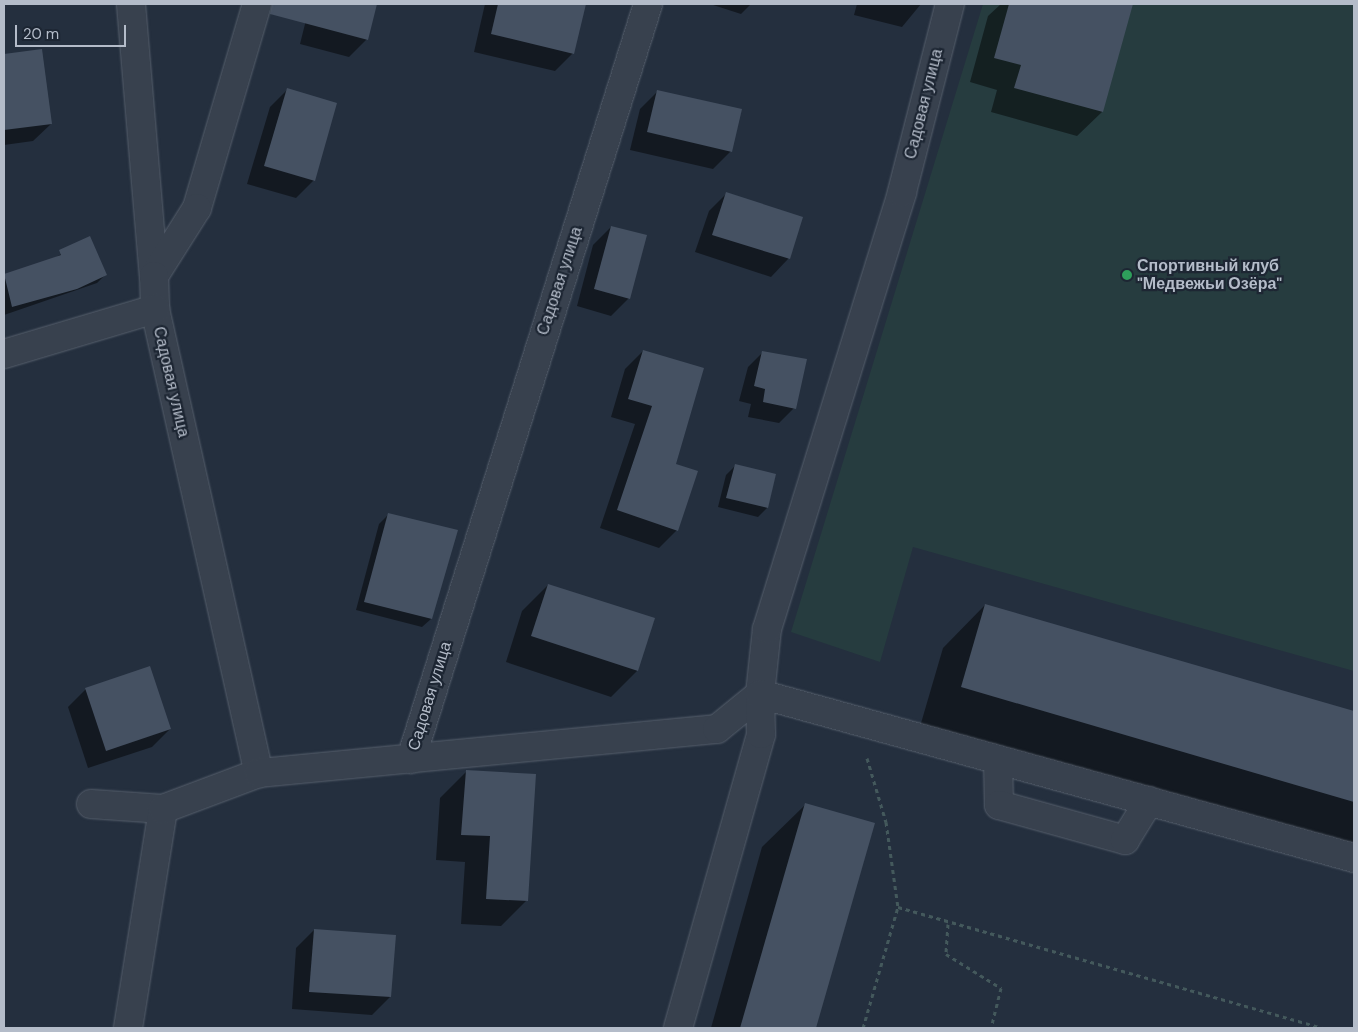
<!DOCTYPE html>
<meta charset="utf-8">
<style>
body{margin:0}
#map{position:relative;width:1358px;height:1032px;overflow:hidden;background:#242f3e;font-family:"DM Sans",sans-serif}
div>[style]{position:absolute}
.green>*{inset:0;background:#263c3f}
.shadow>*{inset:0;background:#0007}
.building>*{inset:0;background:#455162}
.path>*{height:3px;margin-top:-1.5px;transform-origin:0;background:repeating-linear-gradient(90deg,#44595c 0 4px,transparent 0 8px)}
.roads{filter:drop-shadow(0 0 1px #565f6c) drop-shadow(0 0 1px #565f6c)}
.minor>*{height:28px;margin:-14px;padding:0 14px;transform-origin:14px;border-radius:14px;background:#38414e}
.dots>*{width:14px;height:14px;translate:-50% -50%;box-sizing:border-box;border:2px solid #1d2633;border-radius:50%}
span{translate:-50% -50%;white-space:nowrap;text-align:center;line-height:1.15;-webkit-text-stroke:4.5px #1d2633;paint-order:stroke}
.street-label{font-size:16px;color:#b4bcc9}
.poi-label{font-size:16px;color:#b4bcc9;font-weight:700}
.left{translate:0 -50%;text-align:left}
.frame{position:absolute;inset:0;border:5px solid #b4bcc9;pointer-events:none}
.scale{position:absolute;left:15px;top:25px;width:111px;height:22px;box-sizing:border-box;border:2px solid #b4bcc9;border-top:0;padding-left:6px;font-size:15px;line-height:18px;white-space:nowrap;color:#b4bcc9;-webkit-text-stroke:4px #1d2633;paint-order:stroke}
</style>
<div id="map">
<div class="green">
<div style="clip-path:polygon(983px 4px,1354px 4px,1354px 671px,913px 547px,880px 662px,791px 632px)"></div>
</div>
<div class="shadow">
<div style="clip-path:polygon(310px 4px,376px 4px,367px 39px,349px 57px,300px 44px)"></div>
<div style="clip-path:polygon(485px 4px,585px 4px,573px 53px,555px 71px,474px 52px)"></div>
<div style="clip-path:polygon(710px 4px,751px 4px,741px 14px)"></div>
<div style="clip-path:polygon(857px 4px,921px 4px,902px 27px,854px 15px)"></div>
<div style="clip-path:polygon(1001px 4px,1131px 4px,1102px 112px,1077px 136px,991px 112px,997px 90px,970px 82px,988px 16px)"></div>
<div style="clip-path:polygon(41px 50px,51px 124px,33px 141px,4px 145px,4px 55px)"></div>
<div style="clip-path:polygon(288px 89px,314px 180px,296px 198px,247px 184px,270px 107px)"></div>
<div style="clip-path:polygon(658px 91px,731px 151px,713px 169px,630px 150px,640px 109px)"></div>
<div style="clip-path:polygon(726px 194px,801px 218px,788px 259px,771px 277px,695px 252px,709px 211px)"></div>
<div style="clip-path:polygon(611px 227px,629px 298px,611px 316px,577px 306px,593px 245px)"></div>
<div style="clip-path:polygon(89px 238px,106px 274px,97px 283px,4px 315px,4px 276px,51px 260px)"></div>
<div style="clip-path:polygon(643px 351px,675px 465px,677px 530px,659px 548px,600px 528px,635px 424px,611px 417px,625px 369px)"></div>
<div style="clip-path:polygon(763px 352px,794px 408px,779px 423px,748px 417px,751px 404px,739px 401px,748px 367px)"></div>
<div style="clip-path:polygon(735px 466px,774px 475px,767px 508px,758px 517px,718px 507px,726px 475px)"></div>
<div style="clip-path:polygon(388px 515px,431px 619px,422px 627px,356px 610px,379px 524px)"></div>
<div style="clip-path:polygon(548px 585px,654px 619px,637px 671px,611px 697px,506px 662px,522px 611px)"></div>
<div style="clip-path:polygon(985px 605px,1354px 713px,1354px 857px,919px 730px,943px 648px)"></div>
<div style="clip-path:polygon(86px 689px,170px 729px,152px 747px,88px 768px,68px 707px)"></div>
<div style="clip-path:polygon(466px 772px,527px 900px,501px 926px,461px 924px,465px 862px,436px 860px,440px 798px)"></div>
<div style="clip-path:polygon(805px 805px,874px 824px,815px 1028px,711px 1028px,762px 847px)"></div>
<div style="clip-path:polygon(314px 930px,390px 997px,372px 1015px,292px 1009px,296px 948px)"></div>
</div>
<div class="building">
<div style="clip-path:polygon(272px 4px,377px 4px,368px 40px,270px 14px)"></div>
<div style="clip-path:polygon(498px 4px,586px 4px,574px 54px,491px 34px)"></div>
<div style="clip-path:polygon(1009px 4px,1133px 4px,1103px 112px,1014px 88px,1021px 65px,994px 58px)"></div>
<div style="clip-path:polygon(42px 49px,52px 124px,4px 130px,4px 54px)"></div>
<div style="clip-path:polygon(287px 88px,337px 103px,315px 181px,264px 166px)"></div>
<div style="clip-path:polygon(657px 90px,742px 109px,732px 152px,647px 132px)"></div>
<div style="clip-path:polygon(726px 192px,803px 217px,790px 259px,712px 235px)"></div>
<div style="clip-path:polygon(611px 226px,647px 235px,630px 299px,594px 289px)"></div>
<div style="clip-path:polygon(90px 236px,107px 275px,77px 289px,12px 307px,4px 274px,61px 255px,59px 250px)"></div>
<div style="clip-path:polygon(643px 350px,704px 368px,676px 464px,698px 471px,678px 531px,617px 510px,652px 406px,628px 399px)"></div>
<div style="clip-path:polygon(762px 351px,807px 359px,796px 409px,763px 402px,765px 389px,754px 386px)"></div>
<div style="clip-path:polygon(735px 464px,776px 474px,768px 508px,726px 498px)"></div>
<div style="clip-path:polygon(388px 513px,458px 530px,432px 619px,364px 602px)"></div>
<div style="clip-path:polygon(548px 584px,655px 618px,638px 671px,531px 636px)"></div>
<div style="clip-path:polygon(985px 604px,1354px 711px,1354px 802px,961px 687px)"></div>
<div style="clip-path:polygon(150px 666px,171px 729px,106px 751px,85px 688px)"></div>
<div style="clip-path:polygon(466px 770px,536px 774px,528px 901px,486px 899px,490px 836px,461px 835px)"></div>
<div style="clip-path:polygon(805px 803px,875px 823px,816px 1028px,740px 1028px)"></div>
<div style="clip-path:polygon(314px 929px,396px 935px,391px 997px,309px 992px)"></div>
</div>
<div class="path">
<div style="left:867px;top:758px;width:67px;rotate:73.5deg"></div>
<div style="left:886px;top:822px;width:86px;rotate:82deg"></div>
<div style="left:898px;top:907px;width:443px;rotate:15.9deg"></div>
<div style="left:948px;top:924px;width:30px;rotate:94deg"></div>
<div style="left:946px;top:954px;width:65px;rotate:31.7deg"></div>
<div style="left:1001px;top:988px;width:41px;rotate:104deg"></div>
<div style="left:863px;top:1028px;width:126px;rotate:-73.9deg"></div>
</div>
<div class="roads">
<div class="minor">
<div style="left:131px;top:4px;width:273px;rotate:85.2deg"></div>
<div style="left:257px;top:4px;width:213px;rotate:106.4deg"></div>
<div style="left:197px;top:208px;width:80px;rotate:122.3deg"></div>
<div style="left:154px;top:276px;width:33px;rotate:88deg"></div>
<div style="left:155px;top:309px;width:476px;rotate:77.4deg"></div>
<div style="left:4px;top:354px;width:158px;rotate:-16.6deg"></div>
<div style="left:411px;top:759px;width:791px;rotate:-72.57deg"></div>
<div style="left:998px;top:760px;width:45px;rotate:88.7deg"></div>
<div style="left:999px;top:805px;width:131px;rotate:15.5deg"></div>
<div style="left:1125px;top:840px;width:46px;rotate:-58.4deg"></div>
<div style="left:91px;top:804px;width:72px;rotate:4deg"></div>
<div style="left:128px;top:1028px;width:222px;rotate:-80.9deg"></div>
<div style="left:163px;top:809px;width:103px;rotate:-20.6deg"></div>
<div style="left:259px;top:773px;width:460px;rotate:-5.5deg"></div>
<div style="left:717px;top:729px;width:55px;rotate:-39.1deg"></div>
<div style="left:760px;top:694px;width:65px;rotate:-83.9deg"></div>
<div style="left:767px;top:629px;width:457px;rotate:-72.8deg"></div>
<div style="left:902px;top:192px;width:194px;rotate:-75.7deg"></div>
<div style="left:678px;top:1028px;width:305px;rotate:-74.2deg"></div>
<div style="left:761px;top:734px;width:40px;rotate:-91.4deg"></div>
<div style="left:760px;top:694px;width:616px;rotate:15.43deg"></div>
</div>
</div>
<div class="dots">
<div style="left:1127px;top:275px;background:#2e9e5b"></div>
</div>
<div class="street-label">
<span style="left:924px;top:104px;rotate:-76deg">Садовая улица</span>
<span style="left:560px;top:281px;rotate:-72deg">Садовая улица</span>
<span style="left:171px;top:382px;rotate:77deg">Садовая улица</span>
<span style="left:430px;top:696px;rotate:-73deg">Садовая улица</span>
</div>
<div class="poi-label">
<span class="left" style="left:1137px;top:275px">Спортивный клуб<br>"Медвежьи Озёра"</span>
</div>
<div class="frame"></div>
<div class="scale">20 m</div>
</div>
